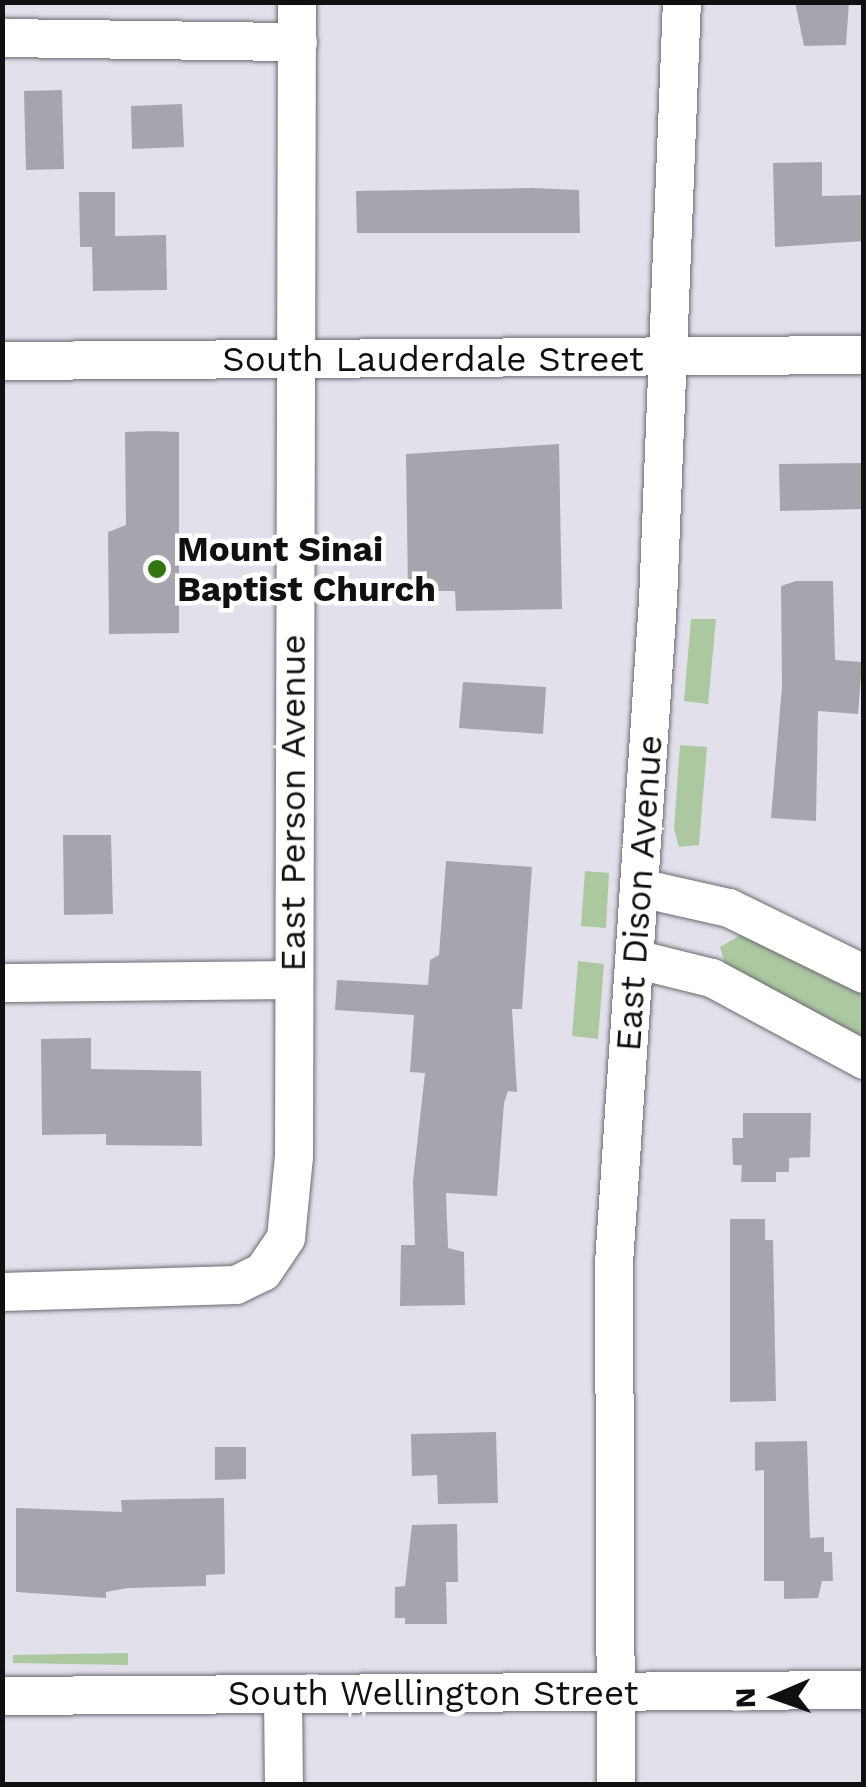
<!DOCTYPE html>
<style>
body{margin:0}
#map{position:relative;width:866px;height:1787px;overflow:hidden;background:#e2e1eb;font-family:"Work Sans",sans-serif}
div>[style]{position:absolute}
.green>*{inset:0;background:#abc8a1}
.building>*{inset:0;background:#a6a5ae}
.roads{filter:drop-shadow(0 0 2px #6a6a72) drop-shadow(0 0 2px #6a6a72)}
.minor>*{height:38px;margin:-19px;padding:0 19px;transform-origin:19px;border-radius:19px;background:#fff}
.dots>*{width:28px;height:28px;translate:-50% -50%;box-sizing:border-box;border:5px solid #fff;border-radius:50%}
span{translate:-50% -50%;white-space:nowrap;text-align:center;line-height:1.15;-webkit-text-stroke:9px #fff;paint-order:stroke}
.street-label{font-size:35px;color:#101013}
.poi-label{font-size:35px;color:#101013;font-weight:700}
.left{translate:0 -50%;text-align:left}
.frame{position:absolute;inset:0;border:5px solid #101013;pointer-events:none}
.north{position:absolute;left:726px;top:1647px;width:100px;height:100px;-webkit-text-stroke:8px #fff;paint-order:stroke;rotate:268deg;font-size:28px;font-weight:700;line-height:40px;text-align:center;color:#101013}
.north::after{content:'';display:block;margin:auto;width:35px;height:45px;background:#101013;clip-path:polygon(50% 0,100% 100%,50% 72%,0 100%)}
</style>
<div id="map">
<div class="green">
<div style="clip-path:polygon(691px 619px,716px 619px,708px 704px,684px 701px)"></div>
<div style="clip-path:polygon(680px 745px,707px 747px,699px 845px,679px 847px,674px 829px)"></div>
<div style="clip-path:polygon(585px 871px,609px 873px,606px 928px,581px 926px)"></div>
<div style="clip-path:polygon(746px 932px,863px 991px,863px 1040px,727px 970px,720px 947px)"></div>
<div style="clip-path:polygon(578px 961px,604px 964px,598px 1039px,572px 1036px)"></div>
<div style="clip-path:polygon(128px 1653px,128px 1665px,13px 1663px,13px 1655px)"></div>
</div>
<div class="building">
<div style="clip-path:polygon(795px 2px,849px 2px,846px 45px,804px 46px)"></div>
<div style="clip-path:polygon(62px 90px,64px 169px,26px 170px,24px 91px)"></div>
<div style="clip-path:polygon(182px 104px,184px 147px,132px 149px,131px 106px)"></div>
<div style="clip-path:polygon(822px 162px,822px 196px,864px 195px,864px 241px,775px 247px,773px 163px)"></div>
<div style="clip-path:polygon(532px 188px,579px 190px,580px 233px,357px 233px,356px 191px)"></div>
<div style="clip-path:polygon(79px 192px,115px 192px,115px 236px,166px 235px,167px 290px,93px 291px,92px 247px,80px 247px)"></div>
<div style="clip-path:polygon(152px 431px,179px 432px,179px 633px,109px 634px,108px 532px,126px 525px,125px 432px)"></div>
<div style="clip-path:polygon(559px 444px,562px 609px,456px 611px,455px 591px,408px 591px,406px 454px)"></div>
<div style="clip-path:polygon(864px 463px,864px 509px,780px 511px,779px 464px)"></div>
<div style="clip-path:polygon(796px 581px,833px 581px,835px 660px,862px 662px,858px 714px,818px 711px,816px 821px,771px 818px,782px 686px,781px 586px)"></div>
<div style="clip-path:polygon(463px 682px,546px 687px,543px 734px,459px 728px)"></div>
<div style="clip-path:polygon(63px 835px,111px 835px,113px 914px,64px 915px)"></div>
<div style="clip-path:polygon(446px 861px,532px 867px,522px 1009px,512px 1009px,517px 1092px,508px 1091px,504px 1103px,497px 1196px,446px 1193px,448px 1248px,464px 1252px,465px 1305px,400px 1306px,401px 1245px,415px 1245px,413px 1181px,425px 1073px,410px 1072px,414px 1015px,335px 1010px,337px 980px,428px 985px,430px 960px,439px 955px)"></div>
<div style="clip-path:polygon(91px 1038px,91px 1069px,201px 1071px,202px 1146px,106px 1145px,106px 1134px,42px 1135px,41px 1039px)"></div>
<div style="clip-path:polygon(743px 1113px,811px 1113px,810px 1157px,789px 1158px,789px 1172px,776px 1172px,776px 1182px,741px 1182px,742px 1165px,733px 1165px,732px 1138px,743px 1138px)"></div>
<div style="clip-path:polygon(730px 1219px,765px 1219px,765px 1240px,773px 1240px,776px 1401px,730px 1402px)"></div>
<div style="clip-path:polygon(496px 1432px,498px 1503px,438px 1504px,437px 1475px,412px 1476px,411px 1434px)"></div>
<div style="clip-path:polygon(807px 1441px,810px 1538px,824px 1537px,824px 1552px,832px 1552px,833px 1581px,822px 1581px,818px 1598px,784px 1599px,784px 1581px,764px 1581px,764px 1470px,755px 1471px,755px 1442px)"></div>
<div style="clip-path:polygon(215px 1447px,246px 1447px,246px 1479px,215px 1480px)"></div>
<div style="clip-path:polygon(224px 1498px,225px 1574px,206px 1575px,206px 1586px,128px 1588px,106px 1592px,106px 1598px,16px 1592px,16px 1508px,122px 1512px,121px 1500px)"></div>
<div style="clip-path:polygon(457px 1524px,458px 1582px,446px 1582px,447px 1624px,405px 1624px,405px 1618px,395px 1618px,395px 1587px,405px 1586px,412px 1525px)"></div>
</div>
<div class="roads">
<div class="minor">
<div style="left:2px;top:38px;width:296px;rotate:0.8deg"></div>
<div style="left:2px;top:361px;width:862px;rotate:-0.4deg"></div>
<div style="left:640px;top:888px;width:91px;rotate:12.7deg"></div>
<div style="left:729px;top:908px;width:150px;rotate:26.1deg"></div>
<div style="left:635px;top:959px;width:79px;rotate:13.9deg"></div>
<div style="left:712px;top:978px;width:173px;rotate:28.3deg"></div>
<div style="left:2px;top:983px;width:291px;rotate:-0.6deg"></div>
<div style="left:2px;top:1292px;width:234px;rotate:-1.7deg"></div>
<div style="left:236px;top:1285px;width:30px;rotate:-26deg"></div>
<div style="left:263px;top:1272px;width:41px;rotate:-55.9deg"></div>
<div style="left:286px;top:1238px;width:81px;rotate:-84.4deg"></div>
<div style="left:294px;top:1157px;width:1155px;rotate:-89.85deg"></div>
<div style="left:283px;top:1694px;width:90px;rotate:89.4deg"></div>
<div style="left:2px;top:1696px;width:862px;rotate:-0.4deg"></div>
<div style="left:616px;top:1784px;width:521px;rotate:-90.22deg"></div>
<div style="left:614px;top:1263px;width:663px;rotate:-86.2deg"></div>
<div style="left:658px;top:601px;width:599px;rotate:-87.71deg"></div>
</div>
</div>
<div class="dots">
<div style="left:157px;top:569px;background:#337512"></div>
</div>
<div class="street-label">
<span style="left:433px;top:359px">South Lauderdale Street</span>
<span style="left:293px;top:803px;rotate:-90deg">East Person Avenue</span>
<span style="left:639px;top:893px;rotate:-86deg">East Dison Avenue</span>
<span style="left:433px;top:1693px">South Wellington Street</span>
</div>
<div class="poi-label">
<span class="left" style="left:177px;top:569px">Mount Sinai<br>Baptist Church</span>
</div>
<div class="frame"></div>
<div class="north">N</div>
</div>
